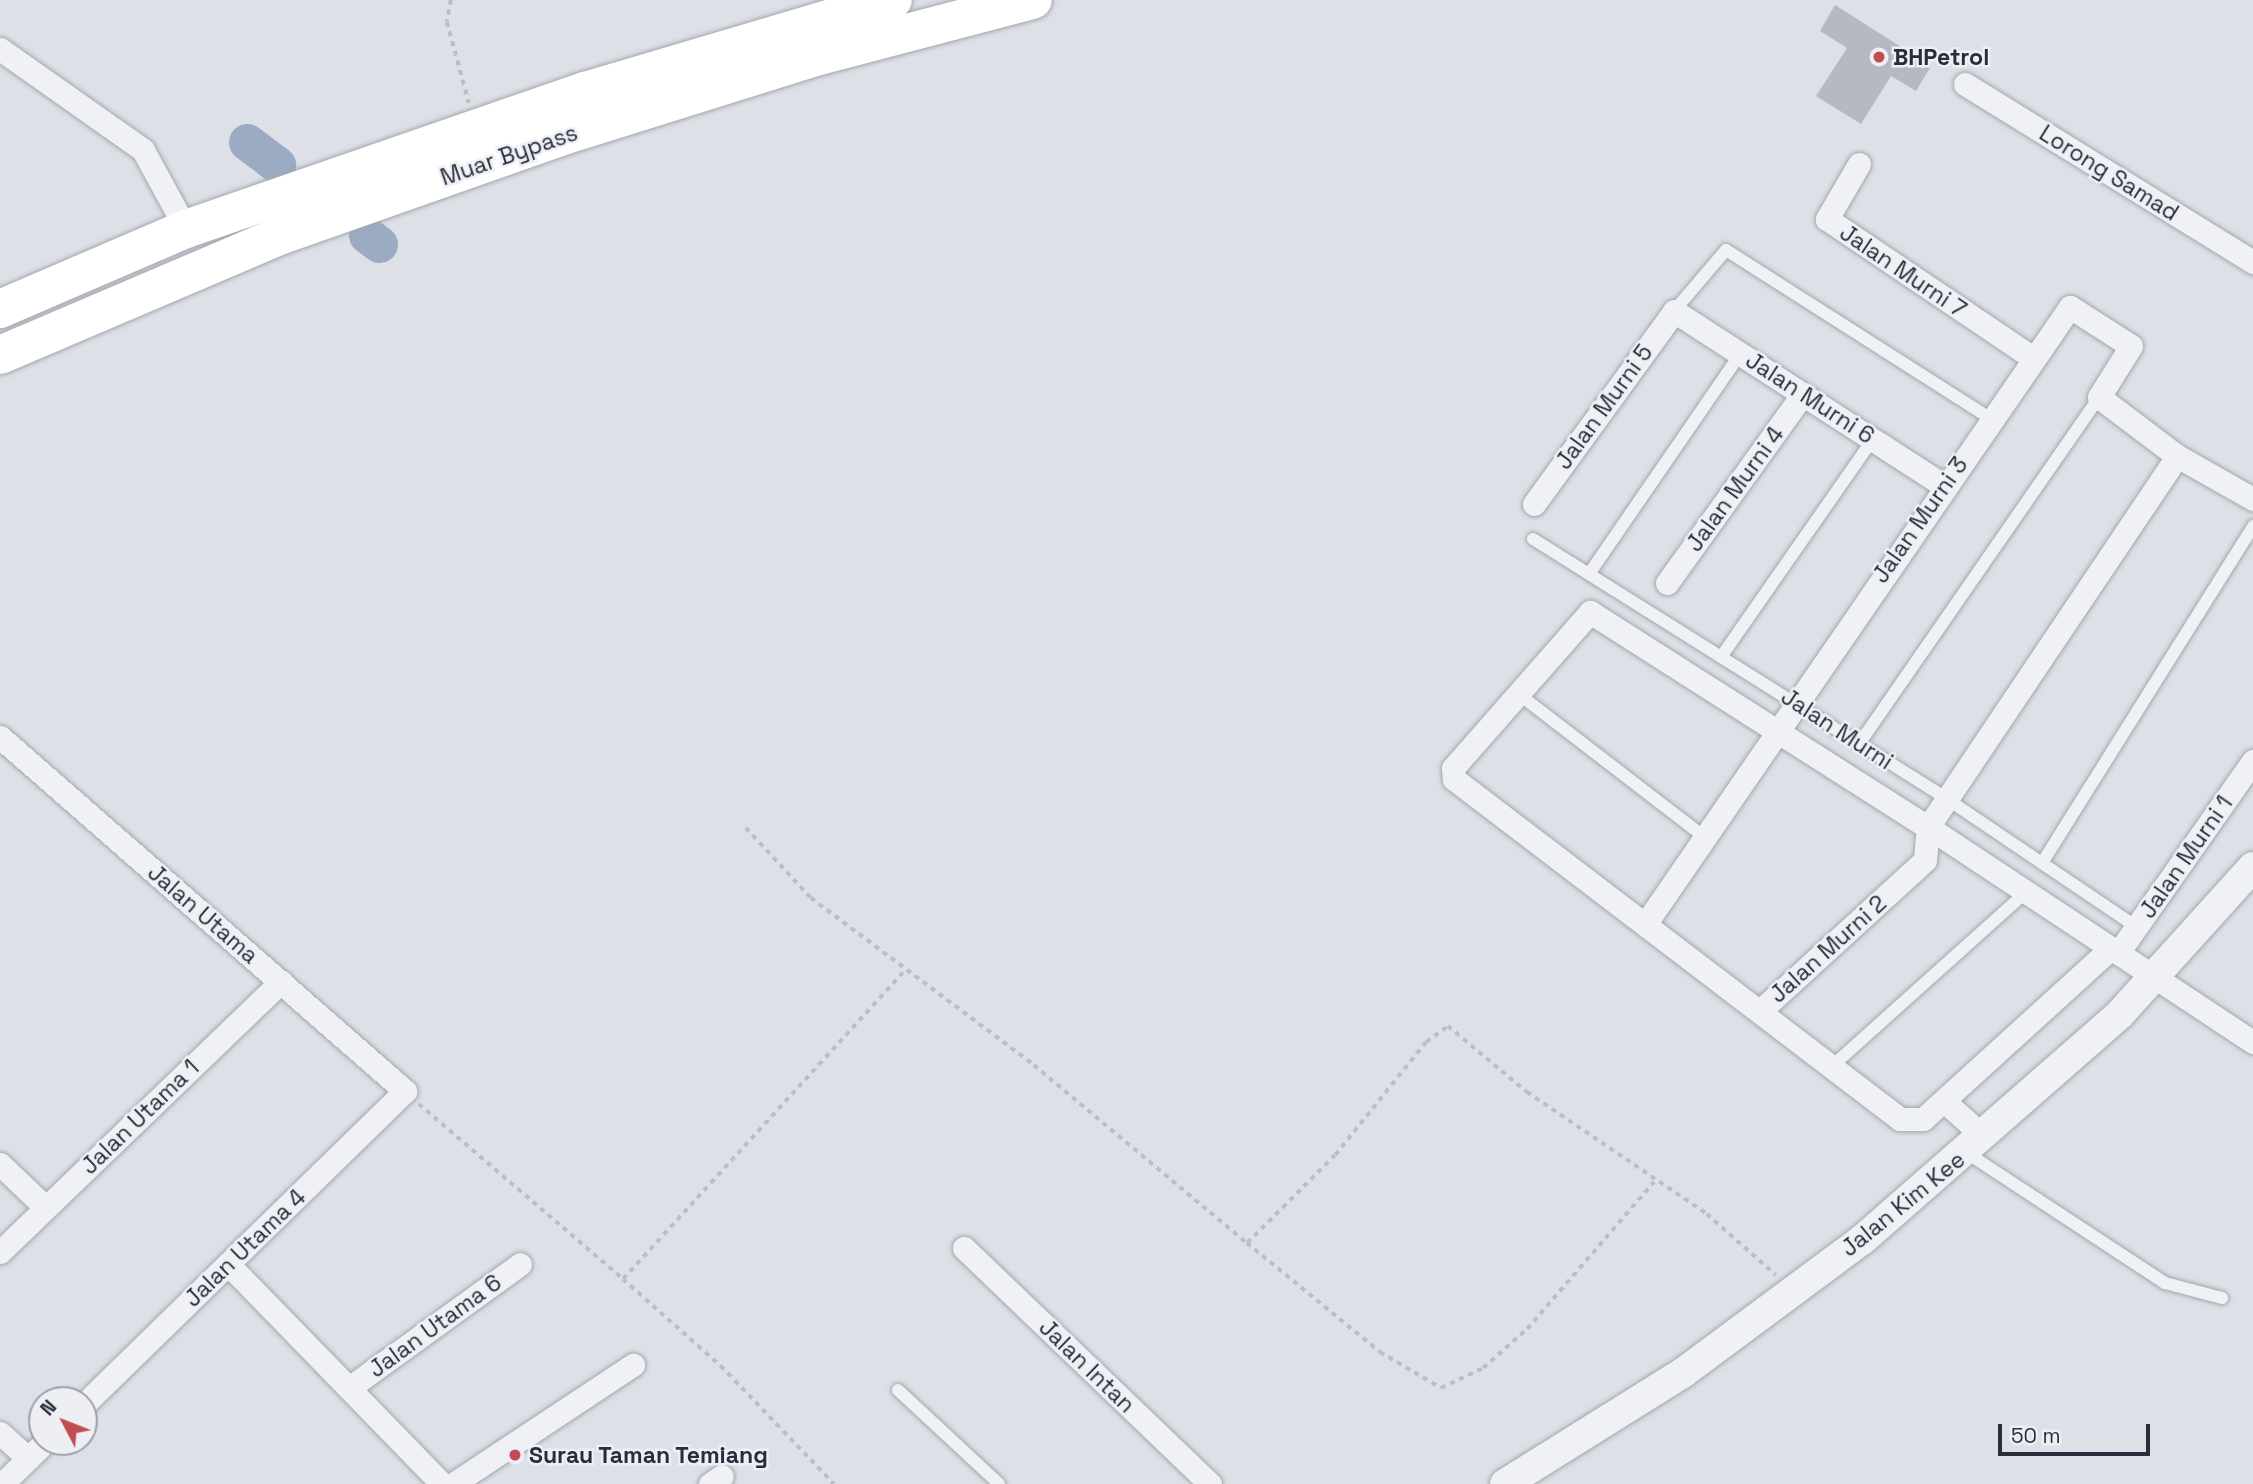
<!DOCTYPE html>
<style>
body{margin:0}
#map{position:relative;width:2253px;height:1484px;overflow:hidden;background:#dde0e6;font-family:"Space Grotesk",sans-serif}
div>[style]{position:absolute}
.river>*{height:37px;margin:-18.5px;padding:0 18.5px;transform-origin:18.5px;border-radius:18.5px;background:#9babc3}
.building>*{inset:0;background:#b5b9c2}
.path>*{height:3.5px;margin-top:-1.75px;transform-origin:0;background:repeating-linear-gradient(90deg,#bcbec5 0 5px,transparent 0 10px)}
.roads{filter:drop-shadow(0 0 2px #a3a7af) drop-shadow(0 0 2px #a3a7af)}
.service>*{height:12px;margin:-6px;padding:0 6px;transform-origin:6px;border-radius:6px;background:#f0f1f5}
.minor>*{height:23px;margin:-11.5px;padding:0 11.5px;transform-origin:11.5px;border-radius:11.5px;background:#f0f1f5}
.tertiary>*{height:30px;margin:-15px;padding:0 15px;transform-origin:15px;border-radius:15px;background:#f0f1f5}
.trunk>*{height:38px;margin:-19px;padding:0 19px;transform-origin:19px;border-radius:19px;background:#fff}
.dots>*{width:19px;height:19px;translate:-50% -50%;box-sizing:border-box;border:4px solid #edeff4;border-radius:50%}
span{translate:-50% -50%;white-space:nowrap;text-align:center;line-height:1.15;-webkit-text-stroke:5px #edeff4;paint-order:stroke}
.poi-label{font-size:23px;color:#282d3b;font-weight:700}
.left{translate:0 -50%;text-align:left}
.street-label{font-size:23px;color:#282d3b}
.north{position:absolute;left:28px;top:1386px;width:70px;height:70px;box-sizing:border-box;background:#edeff4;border:2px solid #9ea1aa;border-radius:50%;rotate:312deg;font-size:19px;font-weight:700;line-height:28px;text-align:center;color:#282d3b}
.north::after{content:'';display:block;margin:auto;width:24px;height:32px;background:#c14c52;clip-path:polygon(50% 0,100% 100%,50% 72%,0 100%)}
.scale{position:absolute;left:1998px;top:1424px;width:152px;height:32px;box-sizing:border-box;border:4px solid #282d3b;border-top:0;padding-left:9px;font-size:21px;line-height:24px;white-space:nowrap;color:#282d3b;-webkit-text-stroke:5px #edeff4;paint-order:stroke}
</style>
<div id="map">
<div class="river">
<div style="left:247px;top:142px;width:38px;rotate:37deg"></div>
<div style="left:367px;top:235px;width:15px;rotate:37deg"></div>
</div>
<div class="building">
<div style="clip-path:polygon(1835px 5px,1931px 66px,1916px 91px,1891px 76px,1861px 124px,1816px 96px,1847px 48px,1820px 31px)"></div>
</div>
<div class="path">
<div style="left:451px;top:0;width:22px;rotate:100deg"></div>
<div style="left:447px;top:22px;width:84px;rotate:74.8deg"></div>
<div style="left:746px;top:828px;width:96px;rotate:47.1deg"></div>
<div style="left:811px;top:898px;width:279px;rotate:36.8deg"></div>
<div style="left:1034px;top:1065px;width:278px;rotate:39.9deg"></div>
<div style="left:1247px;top:1243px;width:124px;rotate:-45deg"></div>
<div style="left:1335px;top:1155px;width:145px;rotate:-51.2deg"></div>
<div style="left:1426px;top:1042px;width:27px;rotate:-36deg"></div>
<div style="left:1448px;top:1026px;width:103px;rotate:39.9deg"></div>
<div style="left:1527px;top:1092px;width:217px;rotate:34.1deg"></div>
<div style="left:1707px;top:1214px;width:92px;rotate:41.5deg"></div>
<div style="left:419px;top:1104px;width:269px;rotate:40.6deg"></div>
<div style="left:623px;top:1279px;width:418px;rotate:-47.6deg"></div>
<div style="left:1247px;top:1243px;width:172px;rotate:39.3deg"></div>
<div style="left:1380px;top:1352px;width:71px;rotate:30.5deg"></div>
<div style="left:1441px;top:1388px;width:47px;rotate:-25.5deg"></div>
<div style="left:1483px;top:1368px;width:59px;rotate:-41.6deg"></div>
<div style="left:1527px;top:1329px;width:194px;rotate:-49.2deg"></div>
<div style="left:623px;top:1279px;width:131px;rotate:41.6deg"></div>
<div style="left:721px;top:1366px;width:163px;rotate:46.2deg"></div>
</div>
<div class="roads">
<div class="service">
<div style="left:1674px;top:311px;width:80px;rotate:-49.6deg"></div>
<div style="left:1726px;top:250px;width:314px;rotate:32.5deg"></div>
<div style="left:1533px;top:539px;width:489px;rotate:32.1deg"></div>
<div style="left:1947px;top:799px;width:229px;rotate:34deg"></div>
<div style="left:1589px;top:574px;width:268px;rotate:-55.5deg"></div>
<div style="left:1721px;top:657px;width:266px;rotate:-55.1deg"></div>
<div style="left:1516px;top:692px;width:237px;rotate:37.6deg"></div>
<div style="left:1859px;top:744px;width:422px;rotate:-55.3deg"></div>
<div style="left:2042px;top:863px;width:398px;rotate:-57.9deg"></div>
<div style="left:1830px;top:1068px;width:263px;rotate:-41.9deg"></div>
<div style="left:1967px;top:1153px;width:237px;rotate:33.3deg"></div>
<div style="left:2165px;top:1283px;width:59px;rotate:14.7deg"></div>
<div style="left:898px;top:1390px;width:138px;rotate:42.9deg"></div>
</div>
<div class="minor">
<div style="left:0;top:49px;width:175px;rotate:35.2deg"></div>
<div style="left:143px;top:150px;width:90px;rotate:61.4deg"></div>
<div style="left:1965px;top:84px;width:339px;rotate:31.7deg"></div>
<div style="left:1859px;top:164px;width:64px;rotate:120.2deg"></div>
<div style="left:1827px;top:219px;width:249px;rotate:34deg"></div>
<div style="left:1534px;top:504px;width:238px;rotate:-54deg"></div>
<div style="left:1674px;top:311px;width:322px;rotate:32.9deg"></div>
<div style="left:1667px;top:583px;width:233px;rotate:-54.3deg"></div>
<div style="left:0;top:737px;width:538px;rotate:41.16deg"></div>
<div style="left:405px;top:1091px;width:448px;rotate:135.7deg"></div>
<div style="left:1646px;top:923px;width:748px;rotate:-55.46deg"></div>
<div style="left:2070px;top:307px;width:72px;rotate:32.6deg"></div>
<div style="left:2131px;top:346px;width:60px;rotate:122.1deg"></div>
<div style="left:2099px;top:397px;width:98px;rotate:37.1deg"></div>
<div style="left:2177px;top:456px;width:87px;rotate:29.5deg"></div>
<div style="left:2110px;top:949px;width:253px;rotate:137.7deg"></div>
<div style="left:1923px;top:1119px;width:23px;rotate:180deg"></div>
<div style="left:1900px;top:1119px;width:561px;rotate:-142.68deg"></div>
<div style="left:1454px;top:779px;width:11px;rotate:-95deg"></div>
<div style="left:1453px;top:768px;width:208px;rotate:-48.7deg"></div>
<div style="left:1590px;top:612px;width:401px;rotate:32.5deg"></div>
<div style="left:1928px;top:827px;width:390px;rotate:33.5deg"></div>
<div style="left:2118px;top:953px;width:235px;rotate:-54.9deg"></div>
<div style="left:1761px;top:1010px;width:222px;rotate:-42.4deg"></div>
<div style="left:1925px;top:860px;width:33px;rotate:-85deg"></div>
<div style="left:1928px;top:827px;width:447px;rotate:-56.1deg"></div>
<div style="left:1944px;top:1101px;width:51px;rotate:41.8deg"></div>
<div style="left:0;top:1164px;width:62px;rotate:43.7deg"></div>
<div style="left:964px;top:1248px;width:341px;rotate:43.8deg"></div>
<div style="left:0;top:1252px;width:390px;rotate:-43.9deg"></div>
<div style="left:228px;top:1264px;width:307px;rotate:45.8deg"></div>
<div style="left:349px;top:1388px;width:211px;rotate:-35.9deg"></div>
<div style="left:0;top:1433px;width:38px;rotate:42deg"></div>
<div style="left:2px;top:1484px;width:60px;rotate:-44.3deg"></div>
<div style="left:453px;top:1484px;width:216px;rotate:-33.5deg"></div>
<div style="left:710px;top:1484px;width:14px;rotate:-34deg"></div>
</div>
<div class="tertiary">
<div style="left:1505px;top:1484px;width:211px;rotate:-32deg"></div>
<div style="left:1684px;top:1372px;width:222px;rotate:-36.6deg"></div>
<div style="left:1862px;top:1240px;width:343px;rotate:-41.2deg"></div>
<div style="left:2120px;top:1014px;width:198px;rotate:-47.9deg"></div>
</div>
<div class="trunk">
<div style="left:0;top:309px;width:202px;rotate:-23.3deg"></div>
<div style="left:186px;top:229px;width:422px;rotate:-19.1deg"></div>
<div style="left:585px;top:91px;width:321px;rotate:-16.5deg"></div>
<div style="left:0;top:355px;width:303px;rotate:-23.1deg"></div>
<div style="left:279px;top:236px;width:298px;rotate:-19.4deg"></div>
<div style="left:560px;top:137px;width:271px;rotate:-17.4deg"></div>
<div style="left:819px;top:56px;width:221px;rotate:-14.7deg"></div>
</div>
</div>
<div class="dots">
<div style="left:1879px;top:57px;background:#c14c52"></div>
<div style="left:515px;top:1455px;background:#c14c52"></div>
</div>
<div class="poi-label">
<span class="left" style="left:1893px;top:57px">BHPetrol</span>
<span class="left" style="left:529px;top:1455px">Surau Taman Temiang</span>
</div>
<div class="street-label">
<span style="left:509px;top:155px;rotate:-19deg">Muar Bypass</span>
<span style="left:2109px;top:173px;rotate:32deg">Lorong Samad</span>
<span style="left:1903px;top:271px;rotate:34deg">Jalan Murni 7</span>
<span style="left:1810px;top:398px;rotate:33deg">Jalan Murni 6</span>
<span style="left:1604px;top:407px;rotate:-54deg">Jalan Murni 5</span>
<span style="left:1735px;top:489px;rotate:-54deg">Jalan Murni 4</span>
<span style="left:1920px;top:520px;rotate:-55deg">Jalan Murni 3</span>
<span style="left:1837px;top:729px;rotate:33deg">Jalan Murni</span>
<span style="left:2186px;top:857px;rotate:-55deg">Jalan Murni 1</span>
<span style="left:203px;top:914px;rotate:41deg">Jalan Utama</span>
<span style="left:1828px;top:949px;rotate:-42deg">Jalan Murni 2</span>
<span style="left:140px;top:1117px;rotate:-44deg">Jalan Utama 1</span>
<span style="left:1903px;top:1204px;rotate:-39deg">Jalan Kim Kee</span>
<span style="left:245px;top:1248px;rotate:-44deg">Jalan Utama 4</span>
<span style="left:435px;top:1326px;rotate:-36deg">Jalan Utama 6</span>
<span style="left:1087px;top:1366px;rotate:44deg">Jalan Intan</span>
</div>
<div class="north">N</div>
<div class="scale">50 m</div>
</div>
